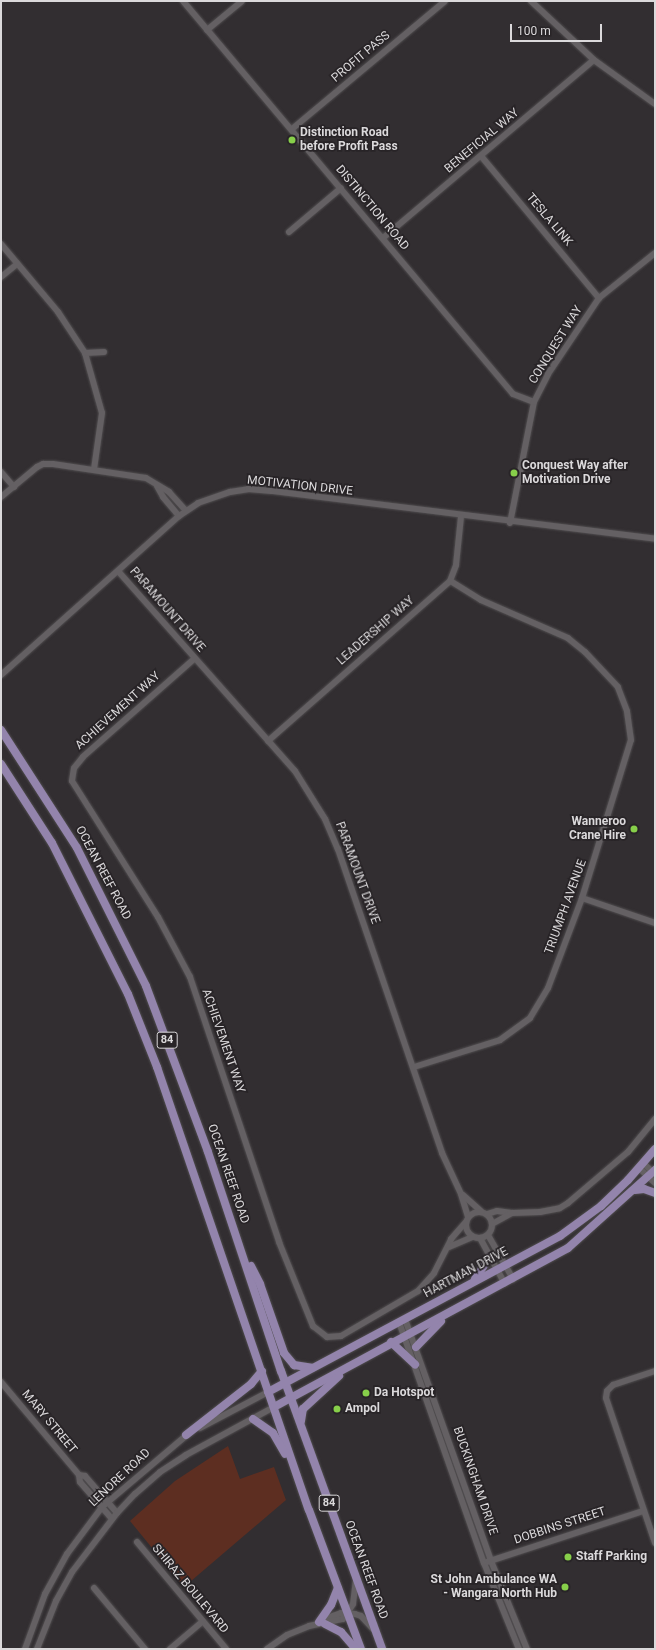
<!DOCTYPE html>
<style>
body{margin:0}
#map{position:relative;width:656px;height:1650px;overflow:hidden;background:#322e31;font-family:Roboto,sans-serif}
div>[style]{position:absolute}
.green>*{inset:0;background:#5d2e21}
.roads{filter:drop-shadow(0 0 1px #504d4f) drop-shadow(0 0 1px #504d4f)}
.minor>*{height:6px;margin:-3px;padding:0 3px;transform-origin:3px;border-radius:3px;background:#646063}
.minor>.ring{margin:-3px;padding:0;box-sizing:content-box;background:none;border:6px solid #646063;border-radius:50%}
.major>*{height:8px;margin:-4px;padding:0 4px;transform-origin:4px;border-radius:4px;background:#9384ac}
.dots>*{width:11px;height:11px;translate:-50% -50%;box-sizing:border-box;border:2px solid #282427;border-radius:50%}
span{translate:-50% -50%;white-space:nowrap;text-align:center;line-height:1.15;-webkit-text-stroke:3.5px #282427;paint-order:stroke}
.shield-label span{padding:1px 3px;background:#282427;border:1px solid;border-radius:3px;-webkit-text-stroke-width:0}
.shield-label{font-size:11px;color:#dbd9db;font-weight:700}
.street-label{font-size:12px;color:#dbd9db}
.poi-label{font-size:12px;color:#dbd9db;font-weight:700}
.left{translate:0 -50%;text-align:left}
.right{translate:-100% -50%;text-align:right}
.frame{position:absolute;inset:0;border:2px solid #dbd9db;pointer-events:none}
.scale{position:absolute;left:510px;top:24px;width:92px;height:18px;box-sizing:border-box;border:2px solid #dbd9db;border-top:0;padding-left:5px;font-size:12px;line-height:14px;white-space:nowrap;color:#dbd9db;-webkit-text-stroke:3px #282427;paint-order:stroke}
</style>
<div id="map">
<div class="green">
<div style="clip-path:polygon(228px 1446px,240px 1479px,274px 1467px,286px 1500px,184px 1587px,130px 1521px,175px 1481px)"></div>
</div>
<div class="roads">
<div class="minor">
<div style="left:183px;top:1px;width:513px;rotate:49.98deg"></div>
<div style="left:513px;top:394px;width:22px;rotate:21deg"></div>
<div style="left:531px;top:1px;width:86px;rotate:43.1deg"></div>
<div style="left:594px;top:60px;width:75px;rotate:35.8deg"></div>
<div style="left:207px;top:30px;width:45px;rotate:-39.6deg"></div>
<div style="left:292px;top:129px;width:199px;rotate:-39.9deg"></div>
<div style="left:481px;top:156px;width:185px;rotate:50.3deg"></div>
<div style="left:289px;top:232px;width:68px;rotate:-40.2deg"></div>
<div style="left:383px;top:238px;width:276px;rotate:-40.2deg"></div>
<div style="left:1px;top:244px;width:89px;rotate:50deg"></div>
<div style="left:58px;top:312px;width:49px;rotate:56.6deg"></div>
<div style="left:85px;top:353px;width:62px;rotate:74.2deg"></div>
<div style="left:102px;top:413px;width:57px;rotate:98.1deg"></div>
<div style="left:1px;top:277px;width:21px;rotate:-39deg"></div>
<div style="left:85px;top:353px;width:19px;rotate:-3deg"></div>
<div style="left:1px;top:472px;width:20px;rotate:49deg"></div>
<div style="left:157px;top:486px;width:13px;rotate:61deg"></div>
<div style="left:163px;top:497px;width:25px;rotate:50deg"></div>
<div style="left:1px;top:497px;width:47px;rotate:-39.8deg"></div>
<div style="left:37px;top:467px;width:7px;rotate:-27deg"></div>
<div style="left:43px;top:464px;width:10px"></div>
<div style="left:53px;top:464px;width:94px;rotate:8.6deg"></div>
<div style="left:146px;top:478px;width:27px;rotate:31deg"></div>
<div style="left:169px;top:492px;width:25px;rotate:48deg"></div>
<div style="left:510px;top:523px;width:123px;rotate:-78.8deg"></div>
<div style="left:534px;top:402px;width:31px;rotate:-63deg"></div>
<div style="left:548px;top:374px;width:92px;rotate:-56.1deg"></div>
<div style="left:599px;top:298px;width:72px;rotate:-38.8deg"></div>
<div style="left:118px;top:571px;width:267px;rotate:48.5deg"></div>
<div style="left:295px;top:771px;width:57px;rotate:58deg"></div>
<div style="left:325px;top:819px;width:33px;rotate:67deg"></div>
<div style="left:338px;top:849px;width:321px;rotate:71.1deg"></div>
<div style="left:442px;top:1153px;width:45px;rotate:65.1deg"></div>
<div style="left:461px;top:1194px;width:24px;rotate:73deg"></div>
<div style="left:194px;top:659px;width:148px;rotate:138.6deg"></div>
<div style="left:83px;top:757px;width:14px;rotate:129deg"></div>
<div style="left:74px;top:768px;width:13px;rotate:99deg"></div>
<div style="left:72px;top:781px;width:161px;rotate:57.7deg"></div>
<div style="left:158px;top:917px;width:68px;rotate:61.9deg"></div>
<div style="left:190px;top:977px;width:280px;rotate:71.4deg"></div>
<div style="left:279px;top:1242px;width:91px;rotate:68deg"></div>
<div style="left:313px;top:1326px;width:18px;rotate:38deg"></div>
<div style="left:327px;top:1337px;width:14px;rotate:-4deg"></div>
<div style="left:341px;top:1336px;width:89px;rotate:-30.3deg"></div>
<div style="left:418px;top:1291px;width:24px;rotate:-48deg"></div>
<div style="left:434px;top:1273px;width:38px;rotate:-63deg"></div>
<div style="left:451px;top:1239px;width:23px;rotate:-49deg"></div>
<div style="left:1px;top:675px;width:239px;rotate:-41.8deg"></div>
<div style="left:179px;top:516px;width:23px;rotate:-34deg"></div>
<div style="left:198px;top:503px;width:34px;rotate:-19deg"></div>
<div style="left:230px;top:492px;width:18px;rotate:-9deg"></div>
<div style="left:248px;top:489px;width:24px;rotate:5deg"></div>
<div style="left:272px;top:491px;width:386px;rotate:7.1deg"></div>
<div style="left:268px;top:741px;width:242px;rotate:-41.3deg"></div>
<div style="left:450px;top:581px;width:17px;rotate:-69deg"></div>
<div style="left:456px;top:565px;width:48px;rotate:-84.1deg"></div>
<div style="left:582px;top:898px;width:77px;rotate:18.9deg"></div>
<div style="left:414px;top:1067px;width:90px;rotate:-17.4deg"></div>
<div style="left:500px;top:1040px;width:37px;rotate:-36deg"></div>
<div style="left:530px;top:1018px;width:35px;rotate:-59deg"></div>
<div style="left:548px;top:988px;width:96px;rotate:-69.3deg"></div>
<div style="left:582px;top:898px;width:165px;rotate:-72.8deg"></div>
<div style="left:631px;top:740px;width:29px;rotate:-98deg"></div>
<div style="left:627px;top:711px;width:26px;rotate:-111deg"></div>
<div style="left:618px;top:687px;width:48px;rotate:-133.3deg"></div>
<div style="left:585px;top:652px;width:22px;rotate:-141deg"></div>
<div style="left:568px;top:638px;width:95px;rotate:-156.4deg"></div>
<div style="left:481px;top:600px;width:36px;rotate:-148deg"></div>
<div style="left:643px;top:1163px;width:16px;rotate:43deg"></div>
<div style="left:639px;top:1168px;width:22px;rotate:43deg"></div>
<div style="left:463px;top:1195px;width:24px;rotate:42deg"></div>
<div class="ring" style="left:466px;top:1212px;width:20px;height:20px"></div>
<div style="left:487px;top:1214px;width:10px;rotate:-17deg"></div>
<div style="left:497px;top:1211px;width:15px;rotate:8deg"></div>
<div style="left:492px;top:1224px;width:23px;rotate:-29deg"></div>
<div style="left:512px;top:1213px;width:28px;rotate:-2deg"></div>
<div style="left:540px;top:1212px;width:20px;rotate:-11deg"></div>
<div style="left:560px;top:1208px;width:9px;rotate:-32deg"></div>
<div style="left:568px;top:1203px;width:79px;rotate:-40.4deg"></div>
<div style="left:628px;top:1152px;width:43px;rotate:-50.7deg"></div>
<div style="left:488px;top:1235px;width:51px;rotate:60.4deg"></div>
<div style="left:480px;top:1238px;width:52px;rotate:61.5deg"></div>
<div style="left:449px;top:1247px;width:26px;rotate:-23deg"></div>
<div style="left:405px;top:1319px;width:257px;rotate:70.4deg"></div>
<div style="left:491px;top:1561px;width:95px;rotate:67.8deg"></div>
<div style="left:399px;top:1322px;width:256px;rotate:70.6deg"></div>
<div style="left:484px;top:1563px;width:93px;rotate:67.9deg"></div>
<div style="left:655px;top:1371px;width:44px;rotate:161.6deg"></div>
<div style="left:613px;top:1385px;width:8px;rotate:135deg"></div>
<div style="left:607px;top:1391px;width:7px;rotate:98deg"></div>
<div style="left:606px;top:1398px;width:153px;rotate:71.3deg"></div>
<div style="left:1px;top:1382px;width:121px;rotate:50deg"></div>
<div style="left:79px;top:1475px;width:7px;rotate:82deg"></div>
<div style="left:80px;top:1482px;width:49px;rotate:49.1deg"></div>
<div style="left:200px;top:1428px;width:77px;rotate:-27.9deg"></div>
<div style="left:79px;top:1475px;width:6px;rotate:9deg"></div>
<div style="left:85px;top:1476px;width:49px;rotate:49.1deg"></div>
<div style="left:137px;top:1542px;width:139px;rotate:50.2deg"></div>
<div style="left:487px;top:1562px;width:164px;rotate:-18.1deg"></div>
<div style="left:94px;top:1588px;width:80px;rotate:50.1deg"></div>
<div style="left:321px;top:1620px;width:21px;rotate:-19deg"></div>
<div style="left:341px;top:1613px;width:14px;rotate:4deg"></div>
<div style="left:355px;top:1614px;width:6px;rotate:18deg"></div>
<div style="left:361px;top:1616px;width:18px;rotate:47deg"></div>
<div style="left:25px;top:1649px;width:59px;rotate:-70deg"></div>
<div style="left:45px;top:1594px;width:46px;rotate:-61.2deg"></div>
<div style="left:67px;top:1554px;width:59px;rotate:-53.3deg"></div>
<div style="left:102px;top:1507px;width:113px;rotate:-40.3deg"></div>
<div style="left:37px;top:1649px;width:52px;rotate:-68.4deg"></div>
<div style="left:56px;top:1601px;width:33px;rotate:-61deg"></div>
<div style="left:72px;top:1572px;width:74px;rotate:-52.7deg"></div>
<div style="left:117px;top:1513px;width:26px;rotate:-47deg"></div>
<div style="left:135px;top:1494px;width:33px;rotate:-41deg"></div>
<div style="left:160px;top:1472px;width:31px;rotate:-33deg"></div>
<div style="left:186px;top:1455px;width:100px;rotate:-28.6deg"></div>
<div style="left:170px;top:1649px;width:43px;rotate:-40.3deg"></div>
<div style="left:267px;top:1649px;width:24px;rotate:-35deg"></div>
<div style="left:287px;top:1635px;width:24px;rotate:-22deg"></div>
<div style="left:309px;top:1626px;width:35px;rotate:-12deg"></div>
<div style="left:343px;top:1619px;width:18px;rotate:-56deg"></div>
<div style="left:353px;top:1604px;width:23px;rotate:-83deg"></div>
</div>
<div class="major">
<div style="left:1px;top:730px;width:140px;rotate:57.2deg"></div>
<div style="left:77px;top:848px;width:154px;rotate:63.4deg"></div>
<div style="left:146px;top:986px;width:177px;rotate:69.5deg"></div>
<div style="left:208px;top:1152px;width:231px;rotate:71.6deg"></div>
<div style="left:281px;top:1371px;width:296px;rotate:70deg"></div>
<div style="left:1px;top:764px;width:94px;rotate:57.2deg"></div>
<div style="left:52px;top:843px;width:169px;rotate:63.3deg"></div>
<div style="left:128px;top:994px;width:79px;rotate:68.3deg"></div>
<div style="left:157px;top:1067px;width:468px;rotate:71.1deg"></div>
<div style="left:309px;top:1510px;width:148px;rotate:69.5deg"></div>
<div style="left:635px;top:1190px;width:9px;rotate:-6deg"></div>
<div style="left:644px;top:1189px;width:12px;rotate:20deg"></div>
<div style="left:251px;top:1266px;width:20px;rotate:63deg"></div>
<div style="left:260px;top:1284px;width:73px;rotate:70.8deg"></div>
<div style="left:284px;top:1353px;width:16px;rotate:50deg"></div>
<div style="left:294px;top:1365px;width:18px;rotate:9deg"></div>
<div style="left:475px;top:1279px;width:27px;rotate:-56deg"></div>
<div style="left:391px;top:1342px;width:33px;rotate:43deg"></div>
<div style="left:416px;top:1347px;width:36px;rotate:-46deg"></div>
<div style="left:268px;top:1392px;width:331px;rotate:-28.1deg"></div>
<div style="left:560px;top:1236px;width:51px;rotate:-36.2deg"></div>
<div style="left:601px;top:1206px;width:37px;rotate:-44deg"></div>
<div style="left:628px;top:1180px;width:41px;rotate:-48.9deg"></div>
<div style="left:274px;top:1407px;width:334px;rotate:-28.4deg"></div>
<div style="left:568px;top:1248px;width:117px;rotate:-41.9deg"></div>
<div style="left:253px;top:1419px;width:24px;rotate:35deg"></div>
<div style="left:273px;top:1433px;width:24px;rotate:60deg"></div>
<div style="left:301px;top:1421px;width:12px;rotate:-81deg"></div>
<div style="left:303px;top:1409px;width:49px;rotate:-42.5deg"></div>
<div style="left:186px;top:1435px;width:83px;rotate:-38.1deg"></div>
<div style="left:251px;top:1384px;width:17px;rotate:-50deg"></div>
<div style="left:319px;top:1622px;width:21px;rotate:-55deg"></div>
<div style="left:331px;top:1605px;width:18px;rotate:-68deg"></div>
<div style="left:325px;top:1624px;width:18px;rotate:27deg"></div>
<div style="left:341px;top:1632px;width:23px;rotate:49deg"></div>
</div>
</div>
<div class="dots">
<div style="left:292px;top:140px;background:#87cf4a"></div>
<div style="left:514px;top:473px;background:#87cf4a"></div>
<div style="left:634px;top:829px;background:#87cf4a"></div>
<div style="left:366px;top:1393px;background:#87cf4a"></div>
<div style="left:337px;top:1409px;background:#87cf4a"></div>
<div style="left:568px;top:1557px;background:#87cf4a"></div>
<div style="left:565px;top:1587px;background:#87cf4a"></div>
</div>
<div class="shield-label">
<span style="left:167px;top:1040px">84</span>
<span style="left:329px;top:1503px">84</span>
</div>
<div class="street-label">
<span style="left:361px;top:57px;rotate:-40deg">PROFIT PASS</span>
<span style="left:482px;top:141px;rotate:-40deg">BENEFICIAL WAY</span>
<span style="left:372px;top:208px;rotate:50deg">DISTINCTION ROAD</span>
<span style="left:549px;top:220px;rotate:50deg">TESLA LINK</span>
<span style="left:556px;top:345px;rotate:-58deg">CONQUEST WAY</span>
<span style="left:300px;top:486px;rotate:6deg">MOTIVATION DRIVE</span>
<span style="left:167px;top:610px;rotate:49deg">PARAMOUNT DRIVE</span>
<span style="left:376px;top:631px;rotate:-41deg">LEADERSHIP WAY</span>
<span style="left:118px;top:711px;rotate:-42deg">ACHIEVEMENT WAY</span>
<span style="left:103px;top:873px;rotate:62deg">OCEAN REEF ROAD</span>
<span style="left:357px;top:873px;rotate:70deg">PARAMOUNT DRIVE</span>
<span style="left:566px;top:907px;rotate:-70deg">TRIUMPH AVENUE</span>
<span style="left:223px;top:1041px;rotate:71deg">ACHIEVEMENT WAY</span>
<span style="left:228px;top:1174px;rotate:71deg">OCEAN REEF ROAD</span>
<span style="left:466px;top:1273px;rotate:-28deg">HARTMAN DRIVE</span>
<span style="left:49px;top:1422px;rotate:50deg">MARY STREET</span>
<span style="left:120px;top:1478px;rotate:-43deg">LENORE ROAD</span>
<span style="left:475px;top:1481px;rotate:71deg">BUCKINGHAM DRIVE</span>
<span style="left:560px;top:1526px;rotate:-18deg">DOBBINS STREET</span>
<span style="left:366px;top:1570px;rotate:70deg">OCEAN REEF ROAD</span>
<span style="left:190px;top:1589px;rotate:50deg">SHIRAZ BOULEVARD</span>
</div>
<div class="poi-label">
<span class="left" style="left:300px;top:140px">Distinction Road<br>before Profit Pass</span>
<span class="left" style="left:522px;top:473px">Conquest Way after<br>Motivation Drive</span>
<span class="right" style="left:626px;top:829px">Wanneroo<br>Crane Hire</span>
<span class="left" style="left:374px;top:1393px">Da Hotspot</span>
<span class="left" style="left:345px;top:1409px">Ampol</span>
<span class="left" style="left:576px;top:1557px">Staff Parking</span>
<span class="right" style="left:557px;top:1587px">St John Ambulance WA<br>- Wangara North Hub</span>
</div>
<div class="frame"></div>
<div class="scale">100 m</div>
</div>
